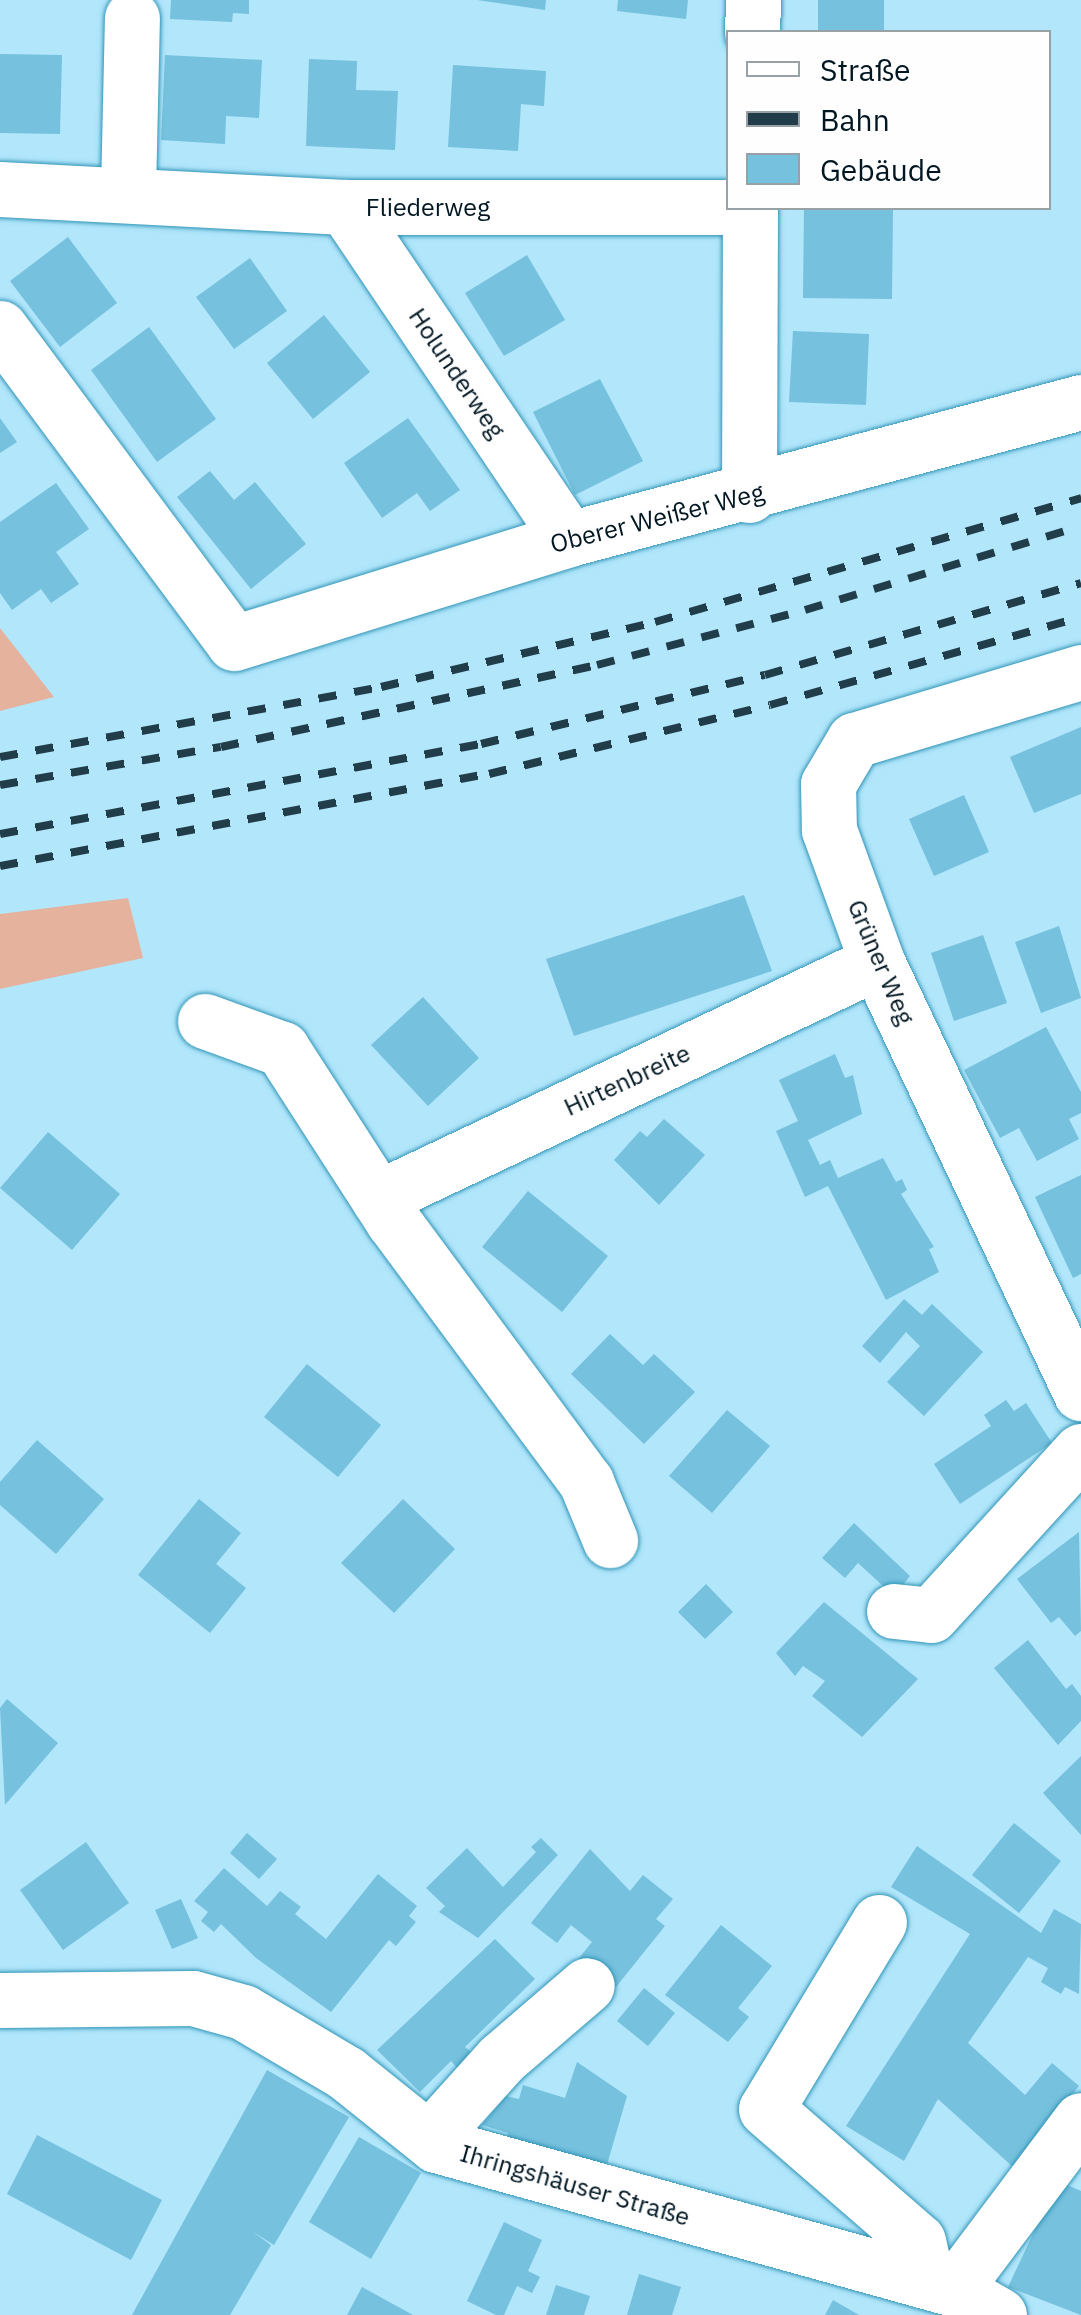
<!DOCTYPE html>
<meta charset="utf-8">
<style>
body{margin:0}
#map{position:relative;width:1081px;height:2315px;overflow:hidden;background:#b1e6fb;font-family:"IBM Plex Sans",sans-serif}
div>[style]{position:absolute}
.green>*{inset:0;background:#e5b39d}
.building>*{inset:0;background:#76c1de}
.roads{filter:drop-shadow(0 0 2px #3195b7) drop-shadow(0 0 2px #3195b7)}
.minor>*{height:55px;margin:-27.5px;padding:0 27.5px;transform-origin:27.5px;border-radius:27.5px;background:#fff}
.rail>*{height:8px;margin-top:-4px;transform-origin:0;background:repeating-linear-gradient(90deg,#213d4a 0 18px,transparent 0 36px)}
span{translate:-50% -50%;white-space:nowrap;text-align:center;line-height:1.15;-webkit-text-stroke:8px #fefefe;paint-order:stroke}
.street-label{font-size:25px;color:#001621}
.legend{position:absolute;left:726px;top:30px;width:325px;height:180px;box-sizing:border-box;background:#fefefe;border:2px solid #98a1a6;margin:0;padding:12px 18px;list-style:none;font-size:30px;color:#001621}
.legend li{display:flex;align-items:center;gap:20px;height:50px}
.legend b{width:50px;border:2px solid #98a1a6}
</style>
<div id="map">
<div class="green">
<div style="clip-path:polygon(0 628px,54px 697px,0 711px)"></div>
<div style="clip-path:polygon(128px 898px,143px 958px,0 989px,0 914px)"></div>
</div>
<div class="building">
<div style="clip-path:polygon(171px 0,249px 0,249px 14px,233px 13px,232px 22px,170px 19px)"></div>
<div style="clip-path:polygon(477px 0,546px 0,545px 10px)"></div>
<div style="clip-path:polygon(618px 0,688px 0,686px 19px,617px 11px)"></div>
<div style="clip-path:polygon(818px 0,884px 0,884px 32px,818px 32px)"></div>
<div style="clip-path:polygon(0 54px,62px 55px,60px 134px,0 133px)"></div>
<div style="clip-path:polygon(165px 55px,262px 60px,259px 118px,226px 116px,225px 144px,161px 140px)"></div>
<div style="clip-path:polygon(309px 59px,357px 61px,356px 90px,398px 91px,395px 150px,306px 146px)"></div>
<div style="clip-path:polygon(453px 65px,546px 71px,544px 106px,521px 104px,518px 151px,448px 147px)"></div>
<div style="clip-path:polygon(804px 208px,893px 208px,892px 299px,803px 298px)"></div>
<div style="clip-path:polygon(68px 237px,117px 303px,60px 347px,10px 281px)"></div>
<div style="clip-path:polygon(527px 255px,565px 320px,504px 356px,465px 293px)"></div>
<div style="clip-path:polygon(250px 258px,287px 311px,234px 349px,196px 297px)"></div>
<div style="clip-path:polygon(324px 315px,370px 372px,313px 419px,267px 363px)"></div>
<div style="clip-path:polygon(149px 327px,216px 419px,157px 462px,91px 370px)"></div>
<div style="clip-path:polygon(793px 331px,869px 334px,866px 405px,789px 402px)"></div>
<div style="clip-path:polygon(600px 379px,643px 461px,575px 495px,533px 412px)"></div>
<div style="clip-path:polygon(0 418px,17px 442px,0 453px)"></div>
<div style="clip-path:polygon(408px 418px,460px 490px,430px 511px,417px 493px,382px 518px,344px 463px)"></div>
<div style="clip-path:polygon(210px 471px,234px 500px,255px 482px,306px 544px,251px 589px,177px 497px)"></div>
<div style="clip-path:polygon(56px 483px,89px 529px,56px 552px,79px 584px,51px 603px,41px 589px,12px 610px,0 593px,0 522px)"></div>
<div style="clip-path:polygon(1081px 727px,1081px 794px,1034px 813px,1010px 757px)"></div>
<div style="clip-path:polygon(964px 795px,989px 852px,934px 876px,909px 819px)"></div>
<div style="clip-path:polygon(744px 895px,772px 971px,574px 1036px,546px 959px)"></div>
<div style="clip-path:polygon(1059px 926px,1081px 998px,1041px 1013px,1015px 942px)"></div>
<div style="clip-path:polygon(983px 935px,1007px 1003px,954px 1021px,931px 953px)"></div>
<div style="clip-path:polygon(423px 997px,479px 1058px,428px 1106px,371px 1045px)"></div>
<div style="clip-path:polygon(1046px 1027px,1081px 1092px,1081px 1113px,1069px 1119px,1079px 1139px,1037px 1161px,1019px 1128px,1000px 1138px,964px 1070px)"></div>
<div style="clip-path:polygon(835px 1054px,845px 1078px,853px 1075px,862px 1114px,808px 1140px,820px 1165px,830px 1160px,838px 1178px,883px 1158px,896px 1182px,902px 1179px,907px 1190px,901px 1194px,934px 1247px,929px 1249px,939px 1272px,886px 1300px,828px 1186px,805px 1197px,776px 1131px,798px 1121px,779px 1080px)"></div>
<div style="clip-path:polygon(664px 1119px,705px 1155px,659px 1205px,614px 1160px,640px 1131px,647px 1137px)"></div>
<div style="clip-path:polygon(48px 1132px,120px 1194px,72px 1250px,0 1188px)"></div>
<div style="clip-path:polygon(1081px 1175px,1081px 1274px,1073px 1278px,1035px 1197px)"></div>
<div style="clip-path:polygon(528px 1191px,608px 1256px,562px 1312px,482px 1247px)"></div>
<div style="clip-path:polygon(904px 1299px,922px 1315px,932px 1304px,983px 1352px,924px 1416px,887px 1382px,920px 1346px,906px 1332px,880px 1363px,862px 1346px)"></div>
<div style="clip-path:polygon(610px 1334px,643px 1365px,654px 1354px,695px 1392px,644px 1444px,571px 1374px)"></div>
<div style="clip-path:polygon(307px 1364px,381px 1425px,338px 1477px,264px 1417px)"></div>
<div style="clip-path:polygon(1006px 1400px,1014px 1411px,1026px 1403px,1052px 1443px,960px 1504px,934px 1464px,991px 1426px,984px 1415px)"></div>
<div style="clip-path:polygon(727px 1410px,770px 1446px,712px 1513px,669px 1476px)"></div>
<div style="clip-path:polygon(37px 1440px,104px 1499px,56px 1554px,0 1505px,0 1482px)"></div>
<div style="clip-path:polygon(199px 1499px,241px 1533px,216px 1564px,246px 1588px,210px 1633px,138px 1575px)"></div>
<div style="clip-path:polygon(403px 1499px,455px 1549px,394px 1613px,341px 1563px)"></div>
<div style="clip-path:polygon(854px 1523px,910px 1576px,894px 1596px,858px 1563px,845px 1578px,822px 1558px)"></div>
<div style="clip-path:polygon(1079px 1532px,1081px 1631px,1075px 1636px,1059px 1617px,1051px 1623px,1017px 1579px)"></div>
<div style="clip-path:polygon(706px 1584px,733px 1612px,705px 1639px,678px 1612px)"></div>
<div style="clip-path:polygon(824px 1602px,918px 1679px,862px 1737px,812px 1696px,825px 1681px,803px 1666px,795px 1676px,776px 1653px)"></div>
<div style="clip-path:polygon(1028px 1640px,1066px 1689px,1072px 1684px,1081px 1696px,1081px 1721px,1058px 1745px,994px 1668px)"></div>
<div style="clip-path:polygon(7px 1699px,58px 1743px,5px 1805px,0 1708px)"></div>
<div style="clip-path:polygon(1081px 1756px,1081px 1835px,1043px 1793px)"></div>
<div style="clip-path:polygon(1014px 1823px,1061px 1861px,1019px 1913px,972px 1875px)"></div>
<div style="clip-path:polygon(247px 1833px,277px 1859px,259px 1879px,230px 1853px)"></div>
<div style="clip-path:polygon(541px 1838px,558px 1855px,478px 1938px,439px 1912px,445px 1906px,426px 1888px,467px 1848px,503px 1887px,536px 1852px,531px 1847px)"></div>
<div style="clip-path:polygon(86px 1842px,129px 1903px,63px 1950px,20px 1890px)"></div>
<div style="clip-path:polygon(917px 1846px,1041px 1933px,1054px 1909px,1081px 1924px,1079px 1994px,1065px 1987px,1061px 1994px,1041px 1982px,1048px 1968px,1028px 1957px,968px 2043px,1025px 2095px,1052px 2063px,1079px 2086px,1013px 2167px,938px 2099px,904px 2161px,846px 2126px,970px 1934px,891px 1887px)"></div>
<div style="clip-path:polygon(590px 1849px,630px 1891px,643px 1875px,673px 1899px,656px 1919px,665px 1926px,616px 1987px,579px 1958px,592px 1942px,571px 1925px,557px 1943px,531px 1923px)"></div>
<div style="clip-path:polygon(224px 1868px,267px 1906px,280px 1891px,301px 1907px,295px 1914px,326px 1939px,378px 1874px,417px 1906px,409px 1916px,416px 1922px,396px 1946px,389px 1940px,331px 2012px,256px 1958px,221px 1924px,214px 1932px,201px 1921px,208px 1912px,194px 1901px)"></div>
<div style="clip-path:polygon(181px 1899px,198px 1938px,172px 1949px,155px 1910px)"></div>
<div style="clip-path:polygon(721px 1925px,772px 1966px,738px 2008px,749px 2017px,728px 2042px,665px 1995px)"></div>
<div style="clip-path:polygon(495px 1939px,535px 1979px,465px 2047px,475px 2055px,459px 2070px,451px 2061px,420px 2092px,377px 2050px)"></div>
<div style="clip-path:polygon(644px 1988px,675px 2013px,648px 2046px,617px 2021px)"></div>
<div style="clip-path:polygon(577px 2062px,627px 2096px,604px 2175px,505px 2145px,508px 2133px,482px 2125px,506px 2096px,519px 2099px,523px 2085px,565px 2098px)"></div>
<div style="clip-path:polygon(267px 2070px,349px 2117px,274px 2245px,253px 2232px,271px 2245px,230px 2315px,132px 2315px)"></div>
<div style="clip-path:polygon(37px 2135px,162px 2200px,131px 2260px,7px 2194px)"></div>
<div style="clip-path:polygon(359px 2137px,421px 2173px,371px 2259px,309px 2222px)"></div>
<div style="clip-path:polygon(1058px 2181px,1081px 2191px,1081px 2315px,1008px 2287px)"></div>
<div style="clip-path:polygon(504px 2222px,542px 2240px,528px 2271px,540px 2277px,532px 2293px,517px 2286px,504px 2315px,496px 2315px,467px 2301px)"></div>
<div style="clip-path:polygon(639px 2274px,681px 2287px,672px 2315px,627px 2315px)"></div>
<div style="clip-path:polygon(556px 2285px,590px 2296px,584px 2315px,546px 2315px)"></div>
<div style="clip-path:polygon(362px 2287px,413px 2315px,347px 2315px)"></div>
<div style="clip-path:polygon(833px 2300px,859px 2315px,825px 2315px)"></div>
</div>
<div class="roads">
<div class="minor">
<div style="left:752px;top:32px;width:32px;rotate:-88deg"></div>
<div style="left:0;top:189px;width:345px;rotate:3deg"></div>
<div style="left:345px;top:207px;width:383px"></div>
<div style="left:128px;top:191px;width:173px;rotate:-88.7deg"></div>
<div style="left:345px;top:207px;width:400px;rotate:56deg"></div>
<div style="left:0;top:328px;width:392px;rotate:53.4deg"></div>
<div style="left:234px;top:643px;width:351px;rotate:-17.2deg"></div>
<div style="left:569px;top:539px;width:530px;rotate:-14.98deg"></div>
<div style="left:749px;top:495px;width:287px;rotate:-89.8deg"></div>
<div style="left:1081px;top:672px;width:237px;rotate:163.3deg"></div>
<div style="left:854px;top:740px;width:51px;rotate:120.6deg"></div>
<div style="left:828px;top:784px;width:46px;rotate:88.8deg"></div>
<div style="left:829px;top:830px;width:140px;rotate:70deg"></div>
<div style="left:877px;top:962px;width:477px;rotate:64.7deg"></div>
<div style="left:205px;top:1021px;width:82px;rotate:20deg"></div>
<div style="left:282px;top:1049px;width:205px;rotate:57.2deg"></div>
<div style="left:393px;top:1221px;width:325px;rotate:53.5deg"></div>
<div style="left:586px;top:1482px;width:63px;rotate:67.5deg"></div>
<div style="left:378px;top:1198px;width:552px;rotate:-25.31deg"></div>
<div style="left:894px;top:1611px;width:37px;rotate:6deg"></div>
<div style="left:931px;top:1615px;width:222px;rotate:-47.6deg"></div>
<div style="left:879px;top:1922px;width:218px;rotate:121.1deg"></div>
<div style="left:766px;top:2109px;width:201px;rotate:41deg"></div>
<div style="left:918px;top:2241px;width:41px;rotate:77.3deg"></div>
<div style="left:0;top:2000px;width:193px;rotate:-0.6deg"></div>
<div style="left:193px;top:1998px;width:52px;rotate:15.6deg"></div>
<div style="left:243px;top:2012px;width:120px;rotate:30.6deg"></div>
<div style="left:346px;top:2073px;width:115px;rotate:38.7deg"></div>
<div style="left:436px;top:2145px;width:538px;rotate:15.54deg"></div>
<div style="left:954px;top:2289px;width:52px;rotate:30deg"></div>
<div style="left:429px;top:2139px;width:108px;rotate:-48deg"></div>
<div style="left:501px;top:2059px;width:113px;rotate:-40.7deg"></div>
<div style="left:954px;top:2289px;width:211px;rotate:-53.1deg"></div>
</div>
</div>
<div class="rail">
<div style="left:0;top:757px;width:387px;rotate:-10.4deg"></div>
<div style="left:381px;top:687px;width:282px;rotate:-13.3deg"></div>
<div style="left:655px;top:622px;width:444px;rotate:-16.2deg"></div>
<div style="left:0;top:785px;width:224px;rotate:-9.8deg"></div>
<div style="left:221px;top:747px;width:385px;rotate:-12.3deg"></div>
<div style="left:597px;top:665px;width:215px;rotate:-14.8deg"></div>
<div style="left:805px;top:610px;width:288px;rotate:-16.9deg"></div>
<div style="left:0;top:834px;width:489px;rotate:-10.6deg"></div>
<div style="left:481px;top:744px;width:292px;rotate:-13.7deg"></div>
<div style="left:765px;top:675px;width:329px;rotate:-16.2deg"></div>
<div style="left:0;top:866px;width:498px;rotate:-10.7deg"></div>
<div style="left:489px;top:774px;width:289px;rotate:-13.8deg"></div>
<div style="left:770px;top:705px;width:323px;rotate:-15.8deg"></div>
</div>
<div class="street-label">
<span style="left:428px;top:207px">Fliederweg</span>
<span style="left:457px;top:373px;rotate:56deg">Holunderweg</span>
<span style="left:657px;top:518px;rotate:-14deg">Oberer Weißer Weg</span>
<span style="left:881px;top:962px;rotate:67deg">Grüner Weg</span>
<span style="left:627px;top:1080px;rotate:-25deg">Hirtenbreite</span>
<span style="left:575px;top:2185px;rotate:16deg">Ihringshäuser Straße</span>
</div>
<ul class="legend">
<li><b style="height:12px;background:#fff"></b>Straße</li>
<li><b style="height:12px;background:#213d4a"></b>Bahn</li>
<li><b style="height:28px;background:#76c1de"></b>Gebäude</li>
</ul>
</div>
